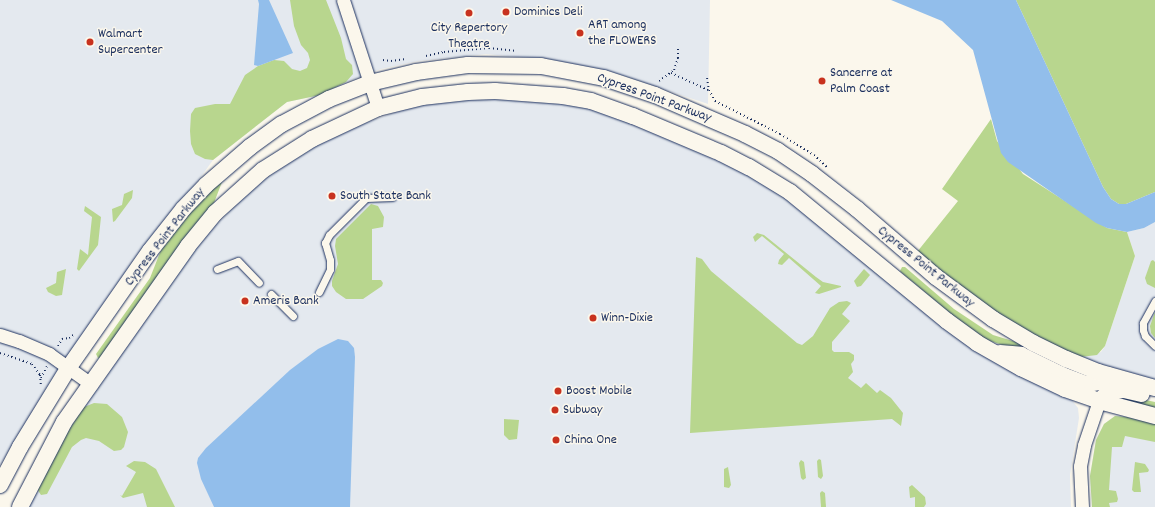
<!DOCTYPE html>
<style>
body{margin:0}
#map{position:relative;width:1155px;height:507px;overflow:hidden;background:#fbf7ec;font-family:Dekko,sans-serif}
div>[style]{position:absolute}
.built>*{inset:0;background:#e4e9ef}
.green>*{inset:0;background:#b8d68e}
.water>*{inset:0;background:#92beeb}
.path>*{height:2px;margin-top:-1px;transform-origin:0;background:repeating-linear-gradient(90deg,#1b2f5e 0 1px,transparent 0 4px)}
.roads{filter:drop-shadow(0 0 1px #1b2f5e) drop-shadow(0 0 1px #1b2f5e)}
.service>*{height:7px;margin:-3.5px;padding:0 3.5px;transform-origin:3.5px;border-radius:3.5px;background:#fbf7ec}
.minor>*{height:13px;margin:-6.5px;padding:0 6.5px;transform-origin:6.5px;border-radius:6.5px;background:#fbf7ec}
.tertiary>*{height:16px;margin:-8px;padding:0 8px;transform-origin:8px;border-radius:8px;background:#fbf7ec}
.dots>*{width:11px;height:11px;translate:-50% -50%;box-sizing:border-box;border:2px solid #fbf7ec;border-radius:50%}
span{translate:-50% -50%;white-space:nowrap;text-align:center;line-height:1.15;-webkit-text-stroke:3px #fbf7ec;paint-order:stroke}
.poi-label{font-size:14px;color:#1b2f5e}
.left{translate:0 -50%;text-align:left}
.street-label{font-size:14px;color:#1b2f5e}
</style>
<div id="map">
<div class="built">
<div style="clip-path:polygon(0 0,710px 0,708px 104px,621px 75px,552px 60px,486px 54px,418px 61px,381px 69px,346px 82px,320px 95px,287px 102px,213px 160px,41px 398px,0 465px)"></div>
<div style="clip-path:polygon(498px 96px,581px 105px,633px 122px,760px 179px,854px 251px,1070px 398px,1078px 408px,1079px 418px,1070px 475px,1071px 507px,27px 507px,79px 414px,182px 265px,202px 239px,253px 188px,309px 147px,351px 128px,408px 108px,459px 98px)"></div>
<div style="clip-path:polygon(1155px 222px,1155px 381px,1137px 377px,1080px 357px,1101px 352px,1105px 346px,1135px 256px,1127px 232px,1144px 228px)"></div>
<div style="clip-path:polygon(1115px 416px,1127px 417px,1155px 423px,1155px 507px,1092px 507px,1090px 476px,1096px 440px,1104px 424px)"></div>
</div>
<div class="green">
<div style="clip-path:polygon(290px 0,326px 0,341px 38px,346px 59px,352px 65px,353px 74px,346px 82px,320px 95px,287px 102px,213px 160px,205px 159px,195px 154px,191px 144px,190px 131px,191px 114px,195px 108px,215px 104px,230px 104px,245px 75px,258px 66px,274px 60px,284px 61px,292px 69px,300px 71px,307px 68px,310px 60px,308px 53px,301px 45px,294px 26px)"></div>
<div style="clip-path:polygon(1016px 0,1155px 0,1155px 192px,1126px 204px,1119px 204px,1111px 199px,1103px 187px)"></div>
<div style="clip-path:polygon(991px 119px,997px 141px,1023px 174px,1107px 228px,1127px 232px,1135px 256px,1105px 346px,1097px 355px,1080px 357px,1049px 343px,1004px 317px,964px 290px,917px 252px,958px 201px,942px 189px)"></div>
<div style="clip-path:polygon(222px 182px,212px 208px,101px 357px,98px 358px,96px 354px,150px 278px,161px 250px,203px 197px)"></div>
<div style="clip-path:polygon(133px 190px,132px 198px,115px 221px,113px 222px,112px 209px,122px 205px,124px 194px)"></div>
<div style="clip-path:polygon(371px 204px,378px 206px,384px 217px,383px 227px,372px 229px,372px 280px,381px 280px,383px 283px,382px 286px,363px 299px,346px 299px,336px 292px,332px 286px,332px 281px,338px 264px,335px 246px,336px 239px)"></div>
<div style="clip-path:polygon(85px 206px,101px 217px,98px 245px,79px 271px,77px 269px,80px 249px,88px 255px,92px 217px,84px 211px)"></div>
<div style="clip-path:polygon(757px 233px,764px 235px,816px 277px,823px 282px,841px 286px,841px 287px,819px 294px,815px 293px,821px 286px,789px 258px,782px 265px,778px 264px,779px 260px,784px 254px,762px 236px,755px 242px,753px 237px)"></div>
<div style="clip-path:polygon(696px 257px,702px 259px,711px 271px,797px 343px,802px 345px,813px 336px,830px 308px,839px 302px,847px 301px,851px 303px,842px 314px,850px 321px,832px 342px,832px 350px,834px 352px,849px 352px,854px 355px,854px 360px,851px 364px,853px 372px,848px 378px,861px 388px,866px 383px,877px 393px,880px 390px,891px 398px,903px 413px,901px 426px,892px 419px,690px 433px)"></div>
<div style="clip-path:polygon(1153px 260px,1155px 262px,1155px 288px,1147px 284px,1145px 278px,1151px 261px)"></div>
<div style="clip-path:polygon(902px 267px,905px 267px,954px 309px,993px 335px,1016px 342px,1089px 376px,1088px 380px,1018px 350px,987px 340px,951px 314px,902px 273px,900px 271px)"></div>
<div style="clip-path:polygon(66px 269px,62px 295px,56px 296px,48px 292px,46px 288px,56px 283px,57px 272px)"></div>
<div style="clip-path:polygon(864px 269px,870px 275px,861px 286px,857px 287px,854px 281px)"></div>
<div style="clip-path:polygon(1155px 312px,1155px 338px,1151px 333px,1150px 326px)"></div>
<div style="clip-path:polygon(1117px 394px,1155px 402px,1155px 409px,1115px 398px)"></div>
<div style="clip-path:polygon(94px 403px,107px 404px,122px 417px,128px 432px,124px 447px,121px 450px,114px 451px,99px 441px,86px 438px,81px 440px,72px 447px,47px 494px,41px 495px,37px 489px,65px 436px,79px 414px,84px 407px)"></div>
<div style="clip-path:polygon(1115px 416px,1127px 417px,1155px 423px,1155px 442px,1125px 436px,1122px 447px,1112px 447px,1109px 490px,1116px 491px,1118px 499px,1117px 502px,1109px 503px,1110px 507px,1092px 507px,1090px 476px,1096px 440px,1104px 424px)"></div>
<div style="clip-path:polygon(504px 419px,519px 420px,517px 439px,509px 440px,504px 435px)"></div>
<div style="clip-path:polygon(819px 459px,821px 460px,823px 476px,821px 479px,818px 477px,817px 461px)"></div>
<div style="clip-path:polygon(801px 460px,804px 462px,806px 478px,803px 480px,801px 478px,799px 463px)"></div>
<div style="clip-path:polygon(134px 461px,145px 462px,156px 469px,175px 507px,147px 507px,143px 493px,123px 498px,120px 495px,122px 496px,136px 472px,126px 466px)"></div>
<div style="clip-path:polygon(1135px 462px,1145px 464px,1149px 470px,1148px 472px,1139px 473px,1141px 492px,1134px 492px,1132px 490px)"></div>
<div style="clip-path:polygon(728px 467px,731px 485px,729px 488px,724px 487px,724px 469px)"></div>
<div style="clip-path:polygon(912px 485px,925px 497px,926px 504px,924px 507px,915px 507px,915px 497px,910px 498px,909px 487px)"></div>
<div style="clip-path:polygon(822px 491px,825px 493px,826px 507px,821px 507px,820px 493px)"></div>
</div>
<div class="water">
<div style="clip-path:polygon(258px 0,269px 0,293px 53px,258px 66px,254px 65px,259px 4px)"></div>
<div style="clip-path:polygon(891px 0,1016px 0,1103px 187px,1111px 199px,1119px 204px,1126px 204px,1155px 192px,1155px 222px,1144px 228px,1127px 232px,1107px 228px,1096px 223px,1008px 162px,1001px 153px,973px 50px,942px 21px)"></div>
<div style="clip-path:polygon(338px 339px,348px 341px,354px 348px,355px 357px,350px 507px,214px 507px,201px 479px,197px 463px,198px 458px,206px 448px,290px 370px,318px 349px)"></div>
</div>
<div class="path">
<div style="left:426px;top:56px;width:18px;rotate:-13deg"></div>
<div style="left:444px;top:52px;width:45px;rotate:-5.1deg"></div>
<div style="left:489px;top:48px;width:28px;rotate:6deg"></div>
<div style="left:383px;top:60px;width:8px;rotate:7deg"></div>
<div style="left:391px;top:61px;width:15px;rotate:-8deg"></div>
<div style="left:671px;top:73px;width:41px;rotate:24.7deg"></div>
<div style="left:707px;top:78px;width:12px;rotate:81deg"></div>
<div style="left:709px;top:90px;width:13px;rotate:61deg"></div>
<div style="left:715px;top:101px;width:73px;rotate:26.9deg"></div>
<div style="left:780px;top:134px;width:40px;rotate:32deg"></div>
<div style="left:814px;top:155px;width:19px;rotate:43deg"></div>
<div style="left:659px;top:81px;width:19px;rotate:-36deg"></div>
<div style="left:674px;top:70px;width:13px;rotate:-72deg"></div>
<div style="left:678px;top:58px;width:11px;rotate:-90deg"></div>
<div style="left:58px;top:346px;width:8px;rotate:-60deg"></div>
<div style="left:62px;top:339px;width:7px;rotate:-8deg"></div>
<div style="left:69px;top:338px;width:7px;rotate:-34deg"></div>
<div style="left:0;top:353px;width:34px;rotate:19deg"></div>
<div style="left:32px;top:364px;width:14px;rotate:54deg"></div>
<div style="left:40px;top:375px;width:11px;rotate:85deg"></div>
<div style="left:41px;top:378px;width:13px;rotate:-63deg"></div>
</div>
<div class="roads">
<div class="service">
<div style="left:217px;top:269px;width:22px;rotate:-21deg"></div>
<div style="left:238px;top:261px;width:30px;rotate:46deg"></div>
<div style="left:319px;top:292px;width:25px;rotate:-64deg"></div>
<div style="left:330px;top:269px;width:9px;rotate:-90deg"></div>
<div style="left:330px;top:260px;width:18px;rotate:-106deg"></div>
<div style="left:325px;top:243px;width:9px;rotate:-63deg"></div>
<div style="left:329px;top:235px;width:52px;rotate:-45deg"></div>
<div style="left:366px;top:198px;width:26px;rotate:-2deg"></div>
<div style="left:271px;top:294px;width:31px;rotate:45deg"></div>
<div style="left:1155px;top:301px;width:25px;rotate:119deg"></div>
<div style="left:1143px;top:323px;width:7px;rotate:90deg"></div>
<div style="left:1143px;top:330px;width:6px;rotate:72deg"></div>
<div style="left:1145px;top:336px;width:14px;rotate:45deg"></div>
</div>
<div class="minor">
<div style="left:343px;top:0;width:114px;rotate:72deg"></div>
<div style="left:0;top:335px;width:20px;rotate:18deg"></div>
<div style="left:19px;top:341px;width:33px;rotate:23deg"></div>
<div style="left:49px;top:354px;width:52px;rotate:35.5deg"></div>
<div style="left:1082px;top:507px;width:41px;rotate:-92.8deg"></div>
<div style="left:1080px;top:466px;width:21px;rotate:-79deg"></div>
<div style="left:1084px;top:445px;width:46px;rotate:-71.2deg"></div>
</div>
<div class="tertiary">
<div style="left:1000px;top:353px;width:21px;rotate:5deg"></div>
<div style="left:1021px;top:355px;width:46px;rotate:26deg"></div>
<div style="left:1062px;top:375px;width:26px;rotate:21deg"></div>
<div style="left:1086px;top:384px;width:14px;rotate:-8deg"></div>
<div style="left:1100px;top:382px;width:11px;rotate:-38deg"></div>
<div style="left:1099px;top:401px;width:15px;rotate:-42deg"></div>
<div style="left:1110px;top:391px;width:14px;rotate:-4deg"></div>
<div style="left:1124px;top:390px;width:18px;rotate:13deg"></div>
<div style="left:0;top:485px;width:43px;rotate:-62.2deg"></div>
<div style="left:20px;top:447px;width:94px;rotate:-58.5deg"></div>
<div style="left:69px;top:367px;width:141px;rotate:-55.1deg"></div>
<div style="left:150px;top:251px;width:53px;rotate:-51.8deg"></div>
<div style="left:183px;top:209px;width:33px;rotate:-46deg"></div>
<div style="left:206px;top:185px;width:58px;rotate:-40.8deg"></div>
<div style="left:250px;top:147px;width:39px;rotate:-36deg"></div>
<div style="left:282px;top:124px;width:53px;rotate:-28deg"></div>
<div style="left:329px;top:99px;width:44px;rotate:-21.3deg"></div>
<div style="left:370px;top:83px;width:47px;rotate:-13.4deg"></div>
<div style="left:416px;top:72px;width:52px;rotate:-7.7deg"></div>
<div style="left:468px;top:65px;width:73px;rotate:0.8deg"></div>
<div style="left:541px;top:66px;width:64px;rotate:10.8deg"></div>
<div style="left:604px;top:78px;width:54px;rotate:18.4deg"></div>
<div style="left:655px;top:95px;width:98px;rotate:23.4deg"></div>
<div style="left:745px;top:134px;width:37px;rotate:27deg"></div>
<div style="left:778px;top:151px;width:41px;rotate:34.1deg"></div>
<div style="left:812px;top:174px;width:57px;rotate:37.9deg"></div>
<div style="left:857px;top:209px;width:104px;rotate:40.7deg"></div>
<div style="left:936px;top:277px;width:71px;rotate:36.4deg"></div>
<div style="left:993px;top:319px;width:47px;rotate:31deg"></div>
<div style="left:1033px;top:343px;width:37px;rotate:26deg"></div>
<div style="left:1066px;top:359px;width:35px;rotate:22deg"></div>
<div style="left:1098px;top:372px;width:59px;rotate:15.7deg"></div>
<div style="left:20px;top:507px;width:96px;rotate:-62.6deg"></div>
<div style="left:64px;top:422px;width:215px;rotate:-54.8deg"></div>
<div style="left:188px;top:246px;width:43px;rotate:-50.7deg"></div>
<div style="left:215px;top:213px;width:64px;rotate:-41.9deg"></div>
<div style="left:263px;top:170px;width:58px;rotate:-32.3deg"></div>
<div style="left:312px;top:139px;width:73px;rotate:-25.2deg"></div>
<div style="left:378px;top:108px;width:45px;rotate:-14deg"></div>
<div style="left:422px;top:97px;width:46px;rotate:-6.2deg"></div>
<div style="left:468px;top:92px;width:27px;rotate:-2deg"></div>
<div style="left:495px;top:91px;width:68px;rotate:4.2deg"></div>
<div style="left:563px;top:96px;width:28px;rotate:10deg"></div>
<div style="left:591px;top:101px;width:45px;rotate:19.7deg"></div>
<div style="left:633px;top:116px;width:95px;rotate:22.8deg"></div>
<div style="left:721px;top:153px;width:31px;rotate:27deg"></div>
<div style="left:749px;top:167px;width:48px;rotate:31.4deg"></div>
<div style="left:790px;top:192px;width:203px;rotate:39.4deg"></div>
<div style="left:947px;top:321px;width:37px;rotate:36deg"></div>
<div style="left:977px;top:343px;width:51px;rotate:29.6deg"></div>
<div style="left:1021px;top:368px;width:49px;rotate:25.5deg"></div>
<div style="left:1065px;top:389px;width:36px;rotate:19deg"></div>
<div style="left:1099px;top:401px;width:58px;rotate:15deg"></div>
</div>
</div>
<div class="dots">
<div style="left:506px;top:12px;background:#c8321e"></div>
<div style="left:469px;top:13px;background:#c8321e"></div>
<div style="left:580px;top:33px;background:#c8321e"></div>
<div style="left:90px;top:42px;background:#c8321e"></div>
<div style="left:822px;top:81px;background:#c8321e"></div>
<div style="left:332px;top:196px;background:#c8321e"></div>
<div style="left:245px;top:301px;background:#c8321e"></div>
<div style="left:593px;top:318px;background:#c8321e"></div>
<div style="left:558px;top:391px;background:#c8321e"></div>
<div style="left:555px;top:410px;background:#c8321e"></div>
<div style="left:556px;top:440px;background:#c8321e"></div>
</div>
<div class="poi-label">
<span class="left" style="left:514px;top:12px">Dominics Deli</span>
<span class="left" style="left:588px;top:33px">ART among<br>the FLOWERS</span>
<span style="left:469px;top:36px">City Repertory<br>Theatre</span>
<span class="left" style="left:98px;top:42px">Walmart<br>Supercenter</span>
<span class="left" style="left:830px;top:81px">Sancerre at<br>Palm Coast</span>
<span class="left" style="left:340px;top:196px">South State Bank</span>
<span class="left" style="left:253px;top:301px">Ameris Bank</span>
<span class="left" style="left:601px;top:318px">Winn-Dixie</span>
<span class="left" style="left:566px;top:391px">Boost Mobile</span>
<span class="left" style="left:563px;top:410px">Subway</span>
<span class="left" style="left:564px;top:440px">China One</span>
</div>
<div class="street-label">
<span style="left:654px;top:98px;rotate:20deg">Cypress Point Parkway</span>
<span style="left:165px;top:237px;rotate:-52deg">Cypress Point Parkway</span>
<span style="left:926px;top:267px;rotate:39deg">Cypress Point Parkway</span>
</div>
</div>
